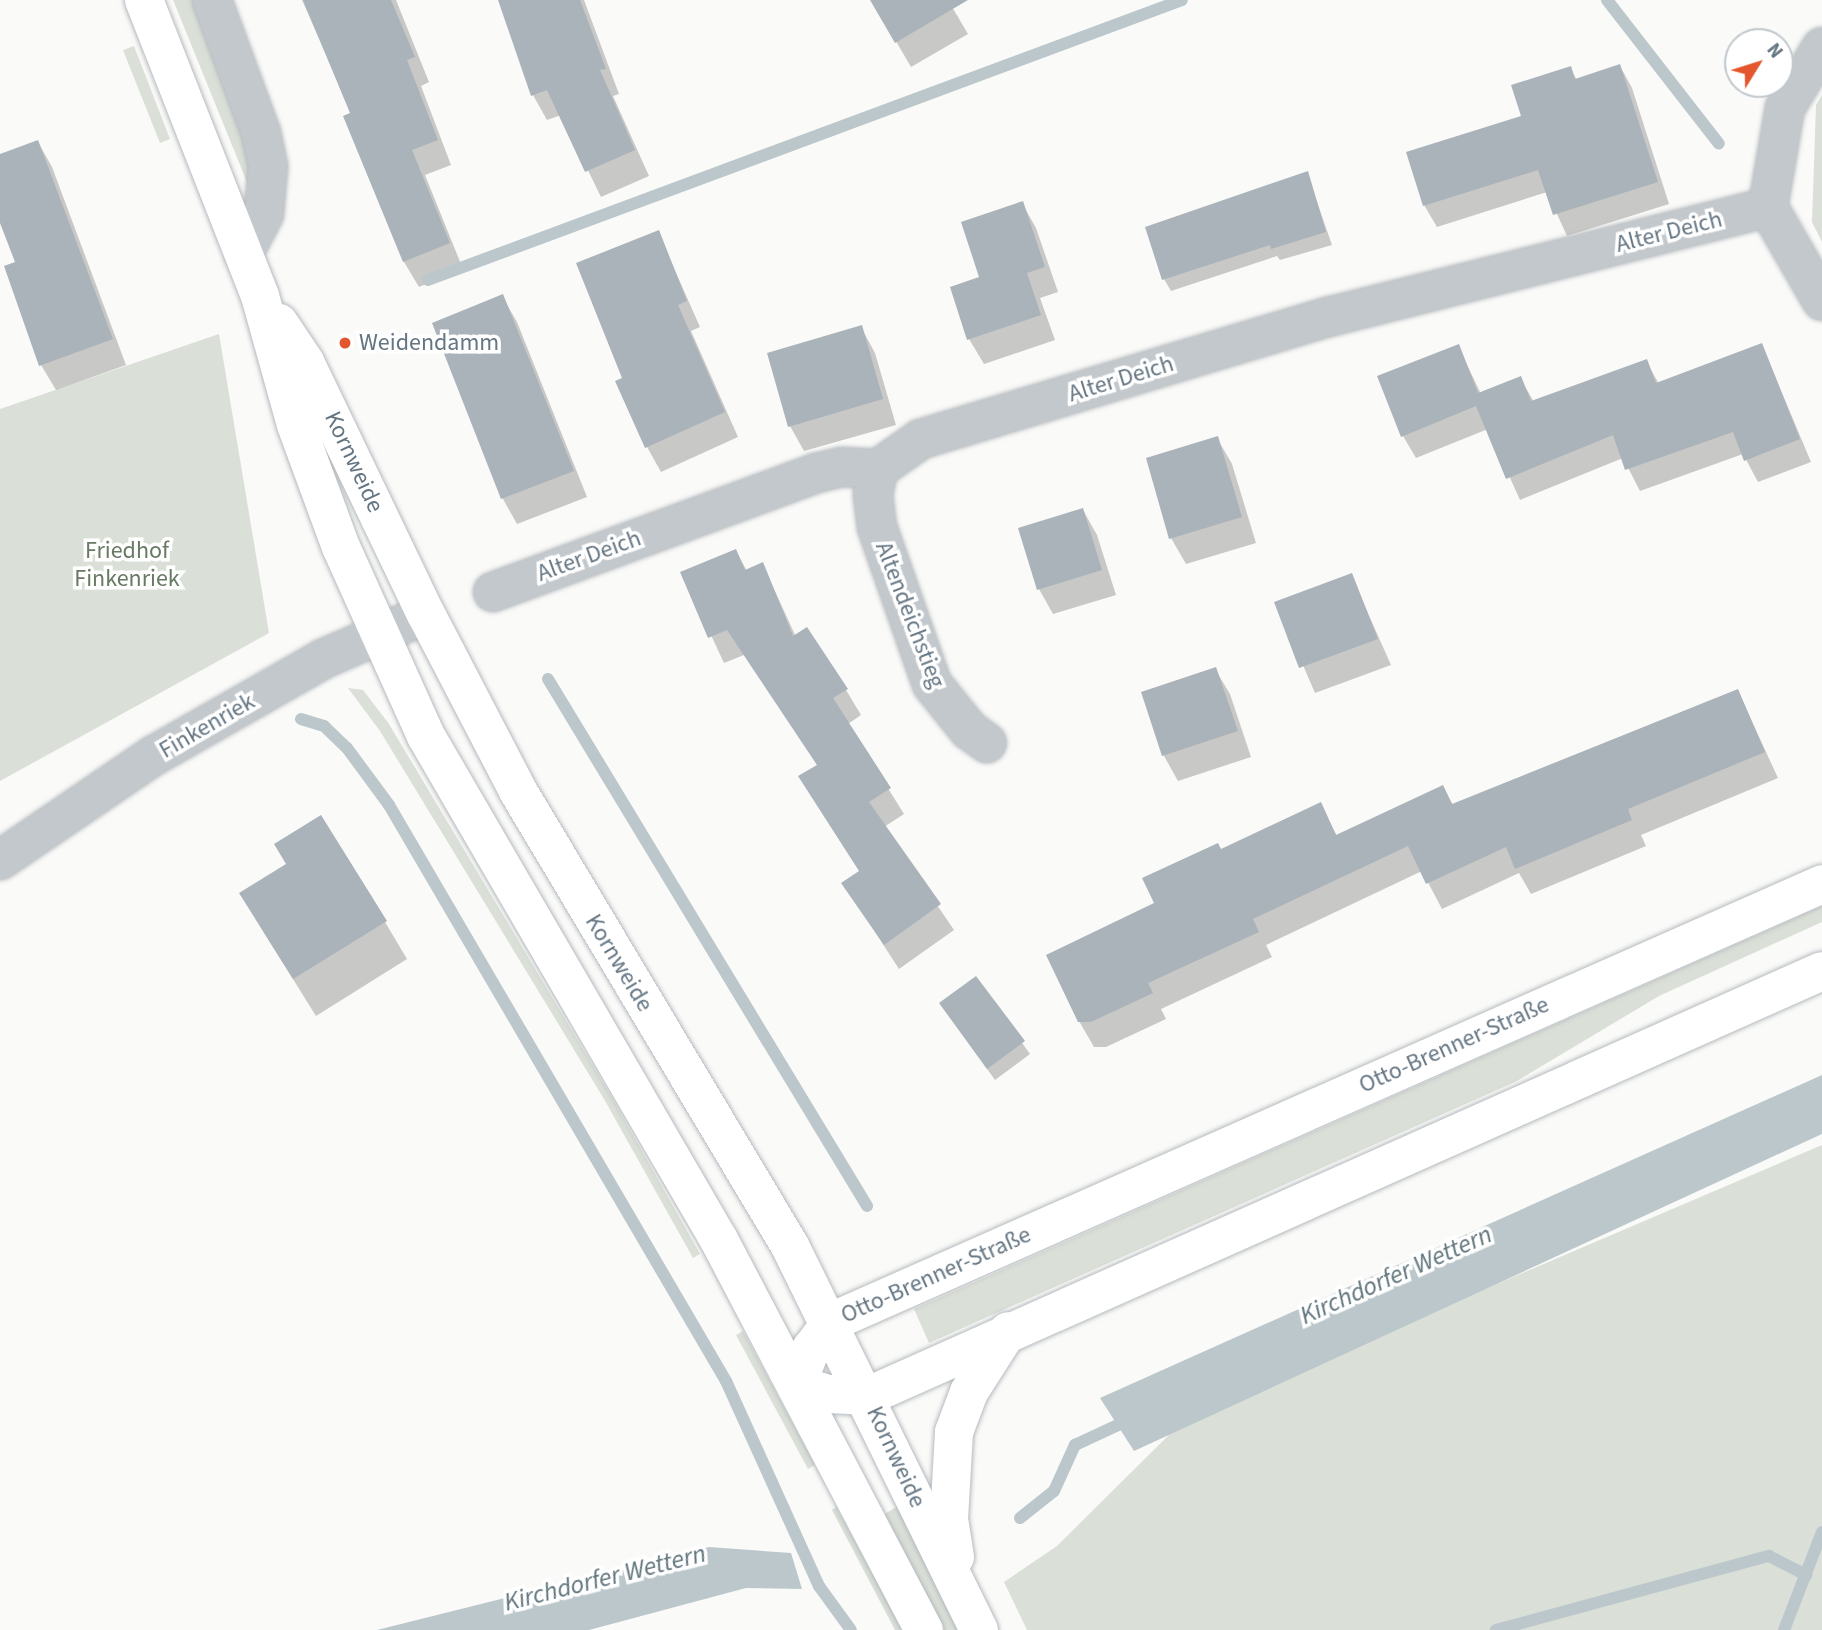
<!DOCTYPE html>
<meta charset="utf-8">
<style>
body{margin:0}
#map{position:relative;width:1822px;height:1630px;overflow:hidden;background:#fafaf8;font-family:"Source Sans 3",sans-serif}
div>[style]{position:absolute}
.green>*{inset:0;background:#dadfd7}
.water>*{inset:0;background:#bbc7cb}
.shadow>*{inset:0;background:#0003}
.stream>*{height:12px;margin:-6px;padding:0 6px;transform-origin:6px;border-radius:6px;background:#bbc7cb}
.building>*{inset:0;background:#aab3b9}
.roads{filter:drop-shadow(0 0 2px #b5babe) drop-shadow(0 0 2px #b5babe)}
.minor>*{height:38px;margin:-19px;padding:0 19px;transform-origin:19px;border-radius:19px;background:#c3c8cc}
.major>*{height:38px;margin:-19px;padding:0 19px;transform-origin:19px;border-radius:19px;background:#fff}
.dots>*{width:19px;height:19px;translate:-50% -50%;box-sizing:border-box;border:4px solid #fff;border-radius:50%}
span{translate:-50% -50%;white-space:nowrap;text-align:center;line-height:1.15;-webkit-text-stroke:7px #fff;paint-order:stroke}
.street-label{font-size:24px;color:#657683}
.poi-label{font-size:24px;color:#657683}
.left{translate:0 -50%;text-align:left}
.park-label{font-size:24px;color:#687a64}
.water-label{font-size:26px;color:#60757c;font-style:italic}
.north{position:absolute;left:1724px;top:28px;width:70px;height:70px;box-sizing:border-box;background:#fff;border:2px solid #c1c8cd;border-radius:50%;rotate:52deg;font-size:19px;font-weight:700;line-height:28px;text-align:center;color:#657683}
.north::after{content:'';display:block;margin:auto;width:24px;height:32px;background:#e4572e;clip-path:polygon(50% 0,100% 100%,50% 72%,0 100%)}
</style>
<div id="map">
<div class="green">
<div style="clip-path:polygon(173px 0,197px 0,251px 136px,249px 187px)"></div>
<div style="clip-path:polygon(134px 46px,170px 139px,160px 143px,123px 50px)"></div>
<div style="clip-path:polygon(1822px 95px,1822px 242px,1812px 222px,1816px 105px)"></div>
<div style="clip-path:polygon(219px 334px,269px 633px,0 781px,0 409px)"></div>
<div style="clip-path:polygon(348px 688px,363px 690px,389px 724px,611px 1096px,700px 1254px,693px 1258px,604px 1099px,380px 731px)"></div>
<div style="clip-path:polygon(1822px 906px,1822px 922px,1659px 996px,1515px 1082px,929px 1343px,914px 1309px)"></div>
<div style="clip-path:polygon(1822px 1145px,1822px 1630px,1027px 1630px,1004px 1582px,1057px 1546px,1188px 1416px)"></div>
<div style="clip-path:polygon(743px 1331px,815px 1465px,808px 1469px,736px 1335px)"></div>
<div style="clip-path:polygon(900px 1505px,963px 1630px,941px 1630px,881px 1516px)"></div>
<div style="clip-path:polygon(836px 1507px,904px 1630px,895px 1630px,832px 1510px)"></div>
</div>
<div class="water">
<div style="clip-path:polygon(1822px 1075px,1822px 1134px,1134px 1451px,1100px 1398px)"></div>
<div style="clip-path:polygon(709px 1547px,791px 1553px,802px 1589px,746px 1588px,589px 1630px,377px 1630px)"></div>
</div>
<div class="shadow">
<div style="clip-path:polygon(302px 0,396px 0,429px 82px,421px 86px,451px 165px,425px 175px,463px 269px,419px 287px,404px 262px,346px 117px,352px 114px)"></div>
<div style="clip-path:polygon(500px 0,584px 0,619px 94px,613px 96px,649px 176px,601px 197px,561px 115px,547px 120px,533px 95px)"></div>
<div style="clip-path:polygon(872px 0,948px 0,968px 34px,911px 67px)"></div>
<div style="clip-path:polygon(1620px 66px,1632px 88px,1669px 204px,1567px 236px,1547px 192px,1437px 227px,1424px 205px,1523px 117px,1570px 68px,1577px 80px)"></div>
<div style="clip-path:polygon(38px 142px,52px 167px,126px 365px,56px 390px,41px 365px,17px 263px,0 218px,0 156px)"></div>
<div style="clip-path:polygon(1307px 173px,1332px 245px,1280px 260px,1277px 256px,1171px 291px,1164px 279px)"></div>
<div style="clip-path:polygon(1022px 203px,1036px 228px,1058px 292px,1040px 298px,1055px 340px,984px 364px,969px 339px)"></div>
<div style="clip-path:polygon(658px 232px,700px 327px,691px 331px,738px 437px,661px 472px,647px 447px,624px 379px)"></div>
<div style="clip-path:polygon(502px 296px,517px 322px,587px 497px,517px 524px,503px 499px,435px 324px)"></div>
<div style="clip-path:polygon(861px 327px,875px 353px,896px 425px,804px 451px,790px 426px)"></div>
<div style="clip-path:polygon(1762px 345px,1811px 462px,1758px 482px,1743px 454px,1640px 491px,1623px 458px,1520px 500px,1488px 429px,1416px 458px,1403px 436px,1458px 346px,1481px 394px,1520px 378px,1534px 402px,1646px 361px,1659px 384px)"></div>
<div style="clip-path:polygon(1217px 438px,1232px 464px,1256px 543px,1186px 564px,1171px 538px)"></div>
<div style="clip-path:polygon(1083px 510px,1097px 535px,1116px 595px,1053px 614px,1039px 589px)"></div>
<div style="clip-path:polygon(736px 551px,747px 571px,763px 565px,796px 637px,846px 690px,861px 715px,848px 724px,904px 814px,884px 827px,954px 930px,899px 969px,844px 884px,860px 872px,818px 766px,744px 655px,724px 663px,682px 573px)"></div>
<div style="clip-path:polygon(1351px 575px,1391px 665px,1315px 693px,1276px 603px)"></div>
<div style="clip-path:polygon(1215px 669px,1230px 694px,1251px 757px,1178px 781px,1164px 756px,1143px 693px)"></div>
<div style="clip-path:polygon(1738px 691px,1778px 778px,1641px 835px,1646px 846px,1531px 894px,1519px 873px,1442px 909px,1422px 871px,1266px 945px,1272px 957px,1161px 1009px,1166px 1019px,1106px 1047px,1094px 1047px,1079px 1021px,1156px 904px,1221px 851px,1320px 804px,1337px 836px,1443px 787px,1453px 805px)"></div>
<div style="clip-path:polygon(288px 865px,385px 922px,407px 959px,316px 1016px,263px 931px)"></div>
<div style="clip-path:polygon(976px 978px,1030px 1054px,995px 1080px,941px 1004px)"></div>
</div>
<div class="stream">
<div style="left:1607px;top:0;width:182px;rotate:52.1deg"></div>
<div style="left:428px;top:280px;width:804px;rotate:-20.37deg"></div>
<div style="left:548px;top:679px;width:616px;rotate:58.81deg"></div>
<div style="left:301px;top:719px;width:24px;rotate:17deg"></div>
<div style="left:324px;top:726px;width:32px;rotate:44deg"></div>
<div style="left:347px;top:748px;width:71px;rotate:53.6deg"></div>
<div style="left:389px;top:805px;width:667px;rotate:59.67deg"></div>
<div style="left:726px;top:1381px;width:225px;rotate:65.6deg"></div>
<div style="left:819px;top:1586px;width:54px;rotate:54deg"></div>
<div style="left:1020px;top:1518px;width:43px;rotate:-38.5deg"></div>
<div style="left:1054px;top:1491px;width:51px;rotate:-65.5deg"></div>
<div style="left:1075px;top:1445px;width:64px;rotate:-25deg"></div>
<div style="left:1496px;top:1630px;width:283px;rotate:-15.2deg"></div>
<div style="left:1769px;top:1556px;width:42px;rotate:27.2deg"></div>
<div style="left:1784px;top:1630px;width:105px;rotate:-68.8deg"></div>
</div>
<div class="building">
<div style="clip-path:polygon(303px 0,391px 0,415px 57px,407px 60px,438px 140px,412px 150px,450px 243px,403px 262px,343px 116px,350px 113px)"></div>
<div style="clip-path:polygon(498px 0,580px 0,606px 69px,600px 70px,635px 150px,585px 172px,547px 90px,531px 96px)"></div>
<div style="clip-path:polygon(870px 0,968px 0,895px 43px)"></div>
<div style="clip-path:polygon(1620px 64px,1658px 182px,1553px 215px,1538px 170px,1423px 206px,1406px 152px,1521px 116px,1511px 85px,1571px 66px,1575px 79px)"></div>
<div style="clip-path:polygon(38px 140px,113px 339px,39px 366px,4px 266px,15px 262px,0 223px,0 154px)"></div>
<div style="clip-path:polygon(1308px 171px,1326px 232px,1271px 249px,1270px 245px,1162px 280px,1145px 227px)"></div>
<div style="clip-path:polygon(1023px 201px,1045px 267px,1027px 273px,1041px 315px,967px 340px,950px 287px,979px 277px,961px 222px)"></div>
<div style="clip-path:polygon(659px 230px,687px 301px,678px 305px,725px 412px,645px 448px,615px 381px,622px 378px,576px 263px)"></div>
<div style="clip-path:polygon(503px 294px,574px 471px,501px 499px,432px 323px)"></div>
<div style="clip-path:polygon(862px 325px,883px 399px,788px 427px,767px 353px)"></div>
<div style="clip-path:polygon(1762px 343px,1800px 439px,1744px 461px,1733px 432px,1625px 470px,1613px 435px,1506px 479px,1476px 406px,1401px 437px,1377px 376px,1459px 344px,1478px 393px,1521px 376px,1531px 401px,1647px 359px,1656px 383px)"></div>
<div style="clip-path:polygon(1218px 436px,1242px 517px,1169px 539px,1146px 458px)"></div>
<div style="clip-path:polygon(1083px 508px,1102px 570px,1037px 590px,1018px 528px)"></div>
<div style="clip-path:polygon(736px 549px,745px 570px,763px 562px,793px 636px,807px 627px,848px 689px,833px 698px,891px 788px,869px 802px,941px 904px,884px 945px,841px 883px,859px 871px,798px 776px,817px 765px,727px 630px,708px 638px,680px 572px)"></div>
<div style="clip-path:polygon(1352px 573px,1378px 639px,1299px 668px,1274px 602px)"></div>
<div style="clip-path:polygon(1216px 667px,1238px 731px,1162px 756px,1141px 692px)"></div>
<div style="clip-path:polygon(1738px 689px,1765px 752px,1628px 809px,1632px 820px,1515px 869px,1506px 847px,1426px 884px,1408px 846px,1253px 919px,1259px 932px,1148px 983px,1153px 993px,1091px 1022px,1078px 1022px,1046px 955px,1154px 903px,1142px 878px,1218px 843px,1221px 849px,1321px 802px,1336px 835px,1443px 785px,1452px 804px)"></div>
<div style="clip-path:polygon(321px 815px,387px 921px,293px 979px,239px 893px,286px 864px,274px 844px)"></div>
<div style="clip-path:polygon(976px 976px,1025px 1041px,987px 1069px,939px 1003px)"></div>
</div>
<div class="roads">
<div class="minor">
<div style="left:212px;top:0;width:142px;rotate:69.8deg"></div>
<div style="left:261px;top:133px;width:35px;rotate:78deg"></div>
<div style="left:268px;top:167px;width:47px;rotate:94.9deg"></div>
<div style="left:264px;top:214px;width:45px;rotate:117.7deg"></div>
<div style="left:1768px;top:207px;width:100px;rotate:-80.3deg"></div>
<div style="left:1785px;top:108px;width:71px;rotate:-58.8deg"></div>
<div style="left:1768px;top:207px;width:108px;rotate:60.1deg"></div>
<div style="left:878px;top:469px;width:26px;rotate:101deg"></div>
<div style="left:873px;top:495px;width:32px;rotate:83deg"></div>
<div style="left:877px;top:527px;width:166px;rotate:70.7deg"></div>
<div style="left:932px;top:684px;width:59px;rotate:51.2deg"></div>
<div style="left:969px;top:730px;width:22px;rotate:36deg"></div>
<div style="left:493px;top:592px;width:344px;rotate:-20.2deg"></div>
<div style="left:816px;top:473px;width:27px;rotate:-13deg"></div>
<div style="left:842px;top:467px;width:36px;rotate:3deg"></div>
<div style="left:878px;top:469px;width:52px;rotate:-34.9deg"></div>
<div style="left:921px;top:439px;width:425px;rotate:-16.7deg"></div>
<div style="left:1328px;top:317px;width:454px;rotate:-14deg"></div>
<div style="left:0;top:860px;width:185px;rotate:-34.2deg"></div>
<div style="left:153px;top:756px;width:196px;rotate:-29.7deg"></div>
<div style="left:323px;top:659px;width:112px;rotate:-23.6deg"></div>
</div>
<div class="major">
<div style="left:144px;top:0;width:318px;rotate:68.6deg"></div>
<div style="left:260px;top:296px;width:134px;rotate:74.4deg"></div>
<div style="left:296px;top:425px;width:130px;rotate:69.8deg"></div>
<div style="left:341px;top:547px;width:207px;rotate:65.8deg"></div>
<div style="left:426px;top:736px;width:583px;rotate:59.83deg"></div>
<div style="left:719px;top:1240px;width:441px;rotate:62.3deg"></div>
<div style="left:279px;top:323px;width:47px;rotate:56.3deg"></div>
<div style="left:305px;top:362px;width:280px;rotate:64.4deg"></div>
<div style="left:426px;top:614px;width:199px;rotate:62.5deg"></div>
<div style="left:518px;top:791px;width:530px;rotate:59.13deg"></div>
<div style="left:790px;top:1246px;width:428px;rotate:63.8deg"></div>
<div style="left:797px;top:1385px;width:39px;rotate:-69deg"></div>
<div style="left:811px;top:1349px;width:34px;rotate:-53deg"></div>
<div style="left:831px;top:1322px;width:1083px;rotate:-23.84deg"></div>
<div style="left:797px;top:1385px;width:33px;rotate:16deg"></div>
<div style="left:829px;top:1394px;width:39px;rotate:3deg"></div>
<div style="left:868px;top:1396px;width:1044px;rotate:-24.01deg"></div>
<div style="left:955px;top:1557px;width:38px;rotate:-99deg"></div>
<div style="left:949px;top:1519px;width:87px;rotate:-86.7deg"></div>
<div style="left:954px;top:1432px;width:43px;rotate:-69.4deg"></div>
<div style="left:969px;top:1392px;width:72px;rotate:-57.4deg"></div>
</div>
</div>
<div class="dots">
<div style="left:345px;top:343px;background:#e4572e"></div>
</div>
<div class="street-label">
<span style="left:1669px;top:232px;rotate:-14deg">Alter Deich</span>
<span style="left:1121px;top:379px;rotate:-17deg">Alter Deich</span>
<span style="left:354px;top:462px;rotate:65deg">Kornweide</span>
<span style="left:589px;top:556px;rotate:-20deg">Alter Deich</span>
<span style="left:910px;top:615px;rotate:69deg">Altendeichstieg</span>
<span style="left:207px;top:726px;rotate:-30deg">Finkenriek</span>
<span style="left:619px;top:963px;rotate:59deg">Kornweide</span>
<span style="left:1454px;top:1045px;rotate:-24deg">Otto-Brenner-Straße</span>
<span style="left:936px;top:1275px;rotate:-24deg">Otto-Brenner-Straße</span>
<span style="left:896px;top:1457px;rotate:65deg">Kornweide</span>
</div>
<div class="poi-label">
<span class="left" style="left:359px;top:343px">Weidendamm</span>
</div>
<div class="park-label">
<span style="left:127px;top:565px">Friedhof<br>Finkenriek</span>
</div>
<div class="water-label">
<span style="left:1396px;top:1275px;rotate:-24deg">Kirchdorfer Wettern</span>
<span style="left:605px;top:1578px;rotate:-14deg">Kirchdorfer Wettern</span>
</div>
<div class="north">N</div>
</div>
